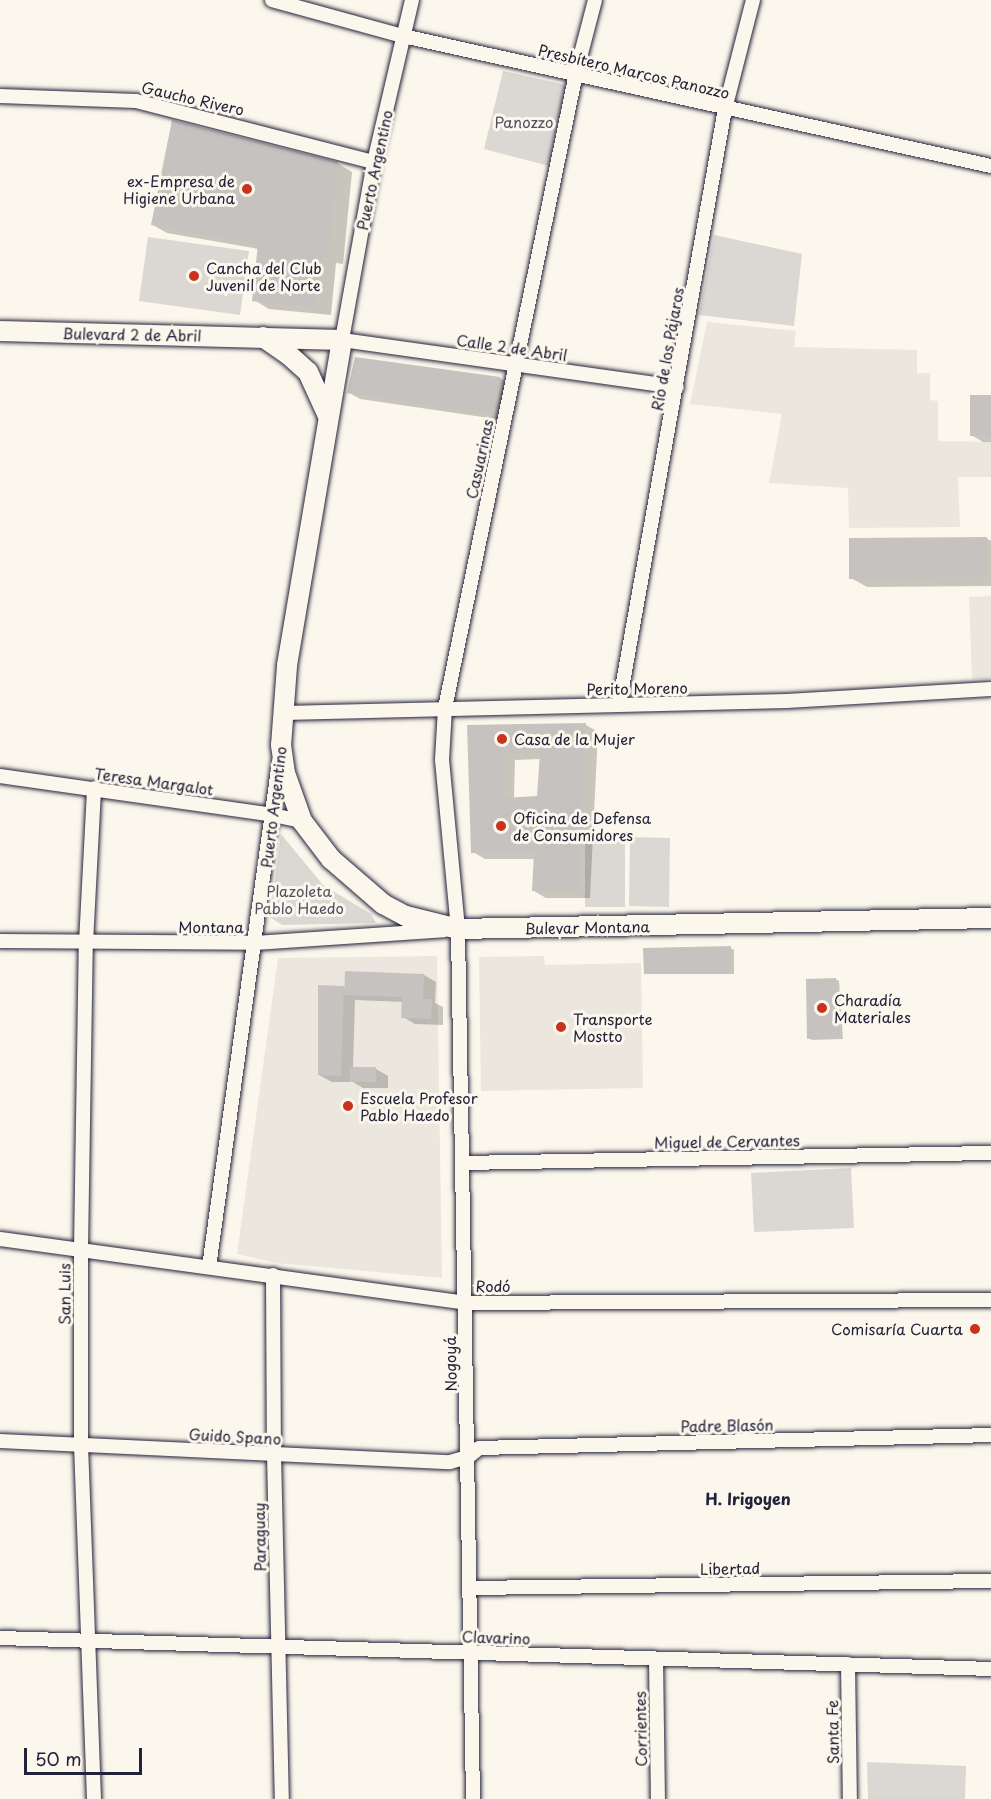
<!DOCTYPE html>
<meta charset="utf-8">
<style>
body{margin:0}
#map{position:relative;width:991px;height:1799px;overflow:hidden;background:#fbf7ec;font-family:"Playpen Sans",sans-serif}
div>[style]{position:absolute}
.built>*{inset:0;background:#ebe7df}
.green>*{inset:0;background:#dbd8d3}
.shadow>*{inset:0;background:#0003}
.building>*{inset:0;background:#c6c2c0}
.roads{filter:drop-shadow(0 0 2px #22223b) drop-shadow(0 0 2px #22223b)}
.street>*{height:14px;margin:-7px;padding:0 7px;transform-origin:7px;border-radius:7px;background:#fbf7ec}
.secondary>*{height:20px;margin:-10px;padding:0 10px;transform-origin:10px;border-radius:10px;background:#fbf7ec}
.dots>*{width:16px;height:16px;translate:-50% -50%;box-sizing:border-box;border:3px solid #fbf7ec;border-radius:50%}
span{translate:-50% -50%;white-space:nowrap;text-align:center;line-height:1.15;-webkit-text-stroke:6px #fbf7ec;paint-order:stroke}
.street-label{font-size:15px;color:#22223b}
.park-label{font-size:15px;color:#505061}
.poi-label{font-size:15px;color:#22223b}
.right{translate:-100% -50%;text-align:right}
.left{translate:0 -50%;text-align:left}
.neighbourhood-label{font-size:16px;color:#22223b;font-weight:700}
.scale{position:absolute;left:24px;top:1748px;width:118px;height:27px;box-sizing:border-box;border:3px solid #22223b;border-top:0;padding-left:8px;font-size:18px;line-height:21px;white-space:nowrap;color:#22223b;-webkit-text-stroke:4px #fbf7ec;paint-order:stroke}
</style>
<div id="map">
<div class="built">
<div style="clip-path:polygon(707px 322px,796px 331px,794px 347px,917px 350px,917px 373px,930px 373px,930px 400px,938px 401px,938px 441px,991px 442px,991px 477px,958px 477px,960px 527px,849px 528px,848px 488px,769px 483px,782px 414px,690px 404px)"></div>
<div style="clip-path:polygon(991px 596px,991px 679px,972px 679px,969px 597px)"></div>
<div style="clip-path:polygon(437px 956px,442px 1278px,277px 1263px,237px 1254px,278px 958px)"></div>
<div style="clip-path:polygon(544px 956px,545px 965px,641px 963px,643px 1088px,481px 1091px,479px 957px)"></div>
</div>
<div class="green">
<div style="clip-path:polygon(503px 71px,566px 85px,549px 166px,484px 149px)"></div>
<div style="clip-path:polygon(714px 235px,802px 254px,794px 326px,699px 315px)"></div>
<div style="clip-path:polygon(148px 237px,249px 251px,240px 315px,139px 301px)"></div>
<div style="clip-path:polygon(281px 834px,323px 885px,371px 914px,376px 923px,282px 925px,270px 917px)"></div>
<div style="clip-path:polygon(585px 837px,625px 838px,625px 907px,585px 907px)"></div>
<div style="clip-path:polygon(630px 837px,670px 838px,669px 907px,629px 906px)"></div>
<div style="clip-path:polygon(851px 1168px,854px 1228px,754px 1232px,751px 1173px)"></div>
<div style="clip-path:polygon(867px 1762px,966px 1766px,965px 1799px,868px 1799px)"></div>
</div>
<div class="shadow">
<div style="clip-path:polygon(337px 163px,352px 172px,343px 264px,336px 263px,331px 315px,269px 309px,254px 300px,259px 249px,167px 233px,153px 225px)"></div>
<div style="clip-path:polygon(356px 359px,500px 378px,512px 385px,503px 420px,360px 399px,348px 392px)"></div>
<div style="clip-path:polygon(991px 397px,991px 442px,983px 442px,971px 435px)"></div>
<div style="clip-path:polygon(986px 538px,991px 541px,991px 586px,867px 587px,851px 578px)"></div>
<div style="clip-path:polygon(evenodd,586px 725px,598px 732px,590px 898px,546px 898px,534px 891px,535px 859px,485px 859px,473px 852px,469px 727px,586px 725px,541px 759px,539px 798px,514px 799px,515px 760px,541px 759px)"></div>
<div style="clip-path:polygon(730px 948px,734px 950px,734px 974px,645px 974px)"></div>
<div style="clip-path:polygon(424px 975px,436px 982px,435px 1003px,443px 1007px,443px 1025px,415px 1024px,403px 1017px,403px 1002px,355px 1000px,353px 1068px,376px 1069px,388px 1076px,388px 1088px,363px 1088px,353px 1082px,332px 1082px,319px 1075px,343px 987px,346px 989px)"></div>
<div style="clip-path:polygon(835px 979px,839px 981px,843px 1039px,812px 1040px,809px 1038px)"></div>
</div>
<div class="building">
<div style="clip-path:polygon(172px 120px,338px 162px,328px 257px,322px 256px,316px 307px,252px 301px,258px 244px,151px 225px)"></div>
<div style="clip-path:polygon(355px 357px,500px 377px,491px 414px,347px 393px)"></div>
<div style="clip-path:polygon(970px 395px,991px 395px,991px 436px,970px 436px)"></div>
<div style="clip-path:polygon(987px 537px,987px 577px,849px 579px,849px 538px)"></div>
<div style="clip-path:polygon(evenodd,586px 723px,578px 892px,532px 891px,534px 853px,471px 853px,467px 725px,586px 723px,540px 752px,537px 796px,502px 798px,503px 754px,540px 752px)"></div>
<div style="clip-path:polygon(731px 946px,731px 973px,644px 974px,643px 948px)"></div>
<div style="clip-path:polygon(345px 971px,424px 974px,423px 999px,432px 999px,431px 1019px,401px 1018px,402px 997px,344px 995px)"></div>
<div style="clip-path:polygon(836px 978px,840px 1037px,807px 1039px,806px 979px)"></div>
<div style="clip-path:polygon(318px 985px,344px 986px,341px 1076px,318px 1075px)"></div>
<div style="clip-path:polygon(350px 1067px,376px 1067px,376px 1082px,350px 1082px)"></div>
</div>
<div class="roads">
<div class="street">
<div style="left:272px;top:0;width:136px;rotate:15.4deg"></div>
<div style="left:403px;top:36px;width:602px;rotate:12.47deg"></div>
<div style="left:412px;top:0;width:166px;rotate:103.2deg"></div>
<div style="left:374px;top:162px;width:181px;rotate:100.2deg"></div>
<div style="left:342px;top:340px;width:338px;rotate:8deg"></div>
<div style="left:0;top:96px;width:136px;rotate:2.1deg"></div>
<div style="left:136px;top:101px;width:246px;rotate:14.4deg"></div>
<div style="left:619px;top:705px;width:605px;rotate:-79.92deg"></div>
<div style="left:725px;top:109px;width:113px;rotate:-75.6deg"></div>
<div style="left:284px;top:713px;width:503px;rotate:-1.37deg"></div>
<div style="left:787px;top:701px;width:204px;rotate:-3.4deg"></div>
<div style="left:0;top:776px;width:276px;rotate:8.1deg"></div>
<div style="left:273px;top:815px;width:30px;rotate:12deg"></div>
<div style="left:0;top:941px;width:255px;rotate:0.4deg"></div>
<div style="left:255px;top:943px;width:189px;rotate:-3.9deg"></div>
<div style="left:463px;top:1163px;width:528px;rotate:-1.09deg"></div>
<div style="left:0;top:1239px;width:469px;rotate:7.8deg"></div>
<div style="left:465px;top:1303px;width:526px;rotate:-0.33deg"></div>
<div style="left:209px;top:1267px;width:510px;rotate:-82.11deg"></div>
<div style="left:273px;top:1275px;width:179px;rotate:89.7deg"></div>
<div style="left:274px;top:1454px;width:345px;rotate:88.7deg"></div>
<div style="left:0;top:1441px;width:450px;rotate:2.7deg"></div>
<div style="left:450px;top:1462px;width:19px;rotate:-16deg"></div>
<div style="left:468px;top:1457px;width:14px;rotate:-39deg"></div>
<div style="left:479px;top:1448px;width:512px;rotate:-1.45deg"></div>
<div style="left:470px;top:1588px;width:521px;rotate:-0.77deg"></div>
<div style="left:0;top:1638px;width:991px;rotate:1.79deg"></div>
<div style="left:656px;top:1659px;width:140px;rotate:89.2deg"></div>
<div style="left:848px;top:1664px;width:135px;rotate:89.2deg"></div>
<div style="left:94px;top:1799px;width:354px;rotate:-92.1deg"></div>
<div style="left:81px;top:1445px;width:196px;rotate:-90deg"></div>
<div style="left:81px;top:1249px;width:306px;rotate:-89.1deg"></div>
<div style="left:86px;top:943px;width:155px;rotate:-87deg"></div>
<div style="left:473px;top:1799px;width:870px;rotate:-90.99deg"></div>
<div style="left:458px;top:929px;width:170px;rotate:-95.4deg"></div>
<div style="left:442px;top:760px;width:52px;rotate:-86.7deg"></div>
<div style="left:445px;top:708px;width:648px;rotate:-78.34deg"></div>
<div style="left:576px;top:73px;width:75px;rotate:-75.4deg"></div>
</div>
<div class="secondary">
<div style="left:0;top:331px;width:342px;rotate:1.5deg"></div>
<div style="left:342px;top:340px;width:331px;rotate:99.6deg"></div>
<div style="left:287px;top:666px;width:79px;rotate:94.3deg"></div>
<div style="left:281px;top:745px;width:28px;rotate:82deg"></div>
<div style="left:285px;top:773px;width:51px;rotate:70.5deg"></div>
<div style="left:302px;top:821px;width:48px;rotate:52.7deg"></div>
<div style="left:331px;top:859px;width:69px;rotate:40.9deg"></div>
<div style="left:383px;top:904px;width:26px;rotate:28deg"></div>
<div style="left:406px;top:916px;width:54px;rotate:14deg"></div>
<div style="left:458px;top:929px;width:533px;rotate:-1.18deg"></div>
<div style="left:263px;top:337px;width:32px;rotate:35deg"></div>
<div style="left:289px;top:355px;width:25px;rotate:42deg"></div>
<div style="left:308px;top:372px;width:48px;rotate:65.6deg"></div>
</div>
</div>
<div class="dots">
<div style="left:247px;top:189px;background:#c8321e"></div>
<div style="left:194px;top:276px;background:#c8321e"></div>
<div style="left:502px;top:739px;background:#c8321e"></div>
<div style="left:501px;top:826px;background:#c8321e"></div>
<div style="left:822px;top:1008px;background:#c8321e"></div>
<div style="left:561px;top:1027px;background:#c8321e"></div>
<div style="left:348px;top:1106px;background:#c8321e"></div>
<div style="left:975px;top:1329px;background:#c8321e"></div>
</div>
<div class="street-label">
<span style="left:634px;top:71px;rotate:13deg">Presbítero Marcos Panozzo</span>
<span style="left:193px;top:98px;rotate:13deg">Gaucho Rivero</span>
<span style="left:374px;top:170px;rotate:-78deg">Puerto Argentino</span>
<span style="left:132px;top:334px;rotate:1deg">Bulevard 2 de Abril</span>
<span style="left:512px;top:347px;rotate:8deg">Calle 2 de Abril</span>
<span style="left:667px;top:349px;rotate:-80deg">Río de los Pájaros</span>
<span style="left:479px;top:459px;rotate:-78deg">Casuarinas</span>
<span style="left:637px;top:688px;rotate:-1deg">Perito Moreno</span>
<span style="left:154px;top:781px;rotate:8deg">Teresa Margalot</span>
<span style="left:273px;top:807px;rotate:-83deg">Puerto Argentino</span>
<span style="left:211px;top:927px">Montana</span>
<span style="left:587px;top:927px;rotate:-1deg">Bulevar Montana</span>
<span style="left:727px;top:1141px;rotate:-1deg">Miguel de Cervantes</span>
<span style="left:493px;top:1286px">Rodó</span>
<span style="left:64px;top:1294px;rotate:-90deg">San Luis</span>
<span style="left:450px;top:1364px;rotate:-91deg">Nogoyá</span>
<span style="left:727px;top:1425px;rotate:-1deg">Padre Blasón</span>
<span style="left:235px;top:1436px;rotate:3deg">Guido Spano</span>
<span style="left:259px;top:1537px;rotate:-91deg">Paraguay</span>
<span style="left:730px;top:1568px;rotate:-1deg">Libertad</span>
<span style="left:496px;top:1637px;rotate:2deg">Clavarino</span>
<span style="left:640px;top:1729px;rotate:-91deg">Corrientes</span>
<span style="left:832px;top:1732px;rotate:-91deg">Santa Fe</span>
</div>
<div class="park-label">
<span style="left:524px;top:122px">Panozzo</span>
<span style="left:299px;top:899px">Plazoleta<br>Pablo Haedo</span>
</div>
<div class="poi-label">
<span class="right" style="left:235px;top:189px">ex-Empresa de<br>Higiene Urbana</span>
<span class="left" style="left:206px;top:276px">Cancha del Club<br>Juvenil de Norte</span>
<span class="left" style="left:514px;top:739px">Casa de la Mujer</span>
<span class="left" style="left:513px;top:826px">Oficina de Defensa<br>de Consumidores</span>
<span class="left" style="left:834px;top:1008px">Charadía<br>Materiales</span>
<span class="left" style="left:573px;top:1027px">Transporte<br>Mostto</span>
<span class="left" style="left:360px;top:1106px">Escuela Profesor<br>Pablo Haedo</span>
<span class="right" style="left:963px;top:1329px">Comisaría Cuarta</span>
</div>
<div class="neighbourhood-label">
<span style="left:748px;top:1498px">H. Irigoyen</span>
</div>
<div class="scale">50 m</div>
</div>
